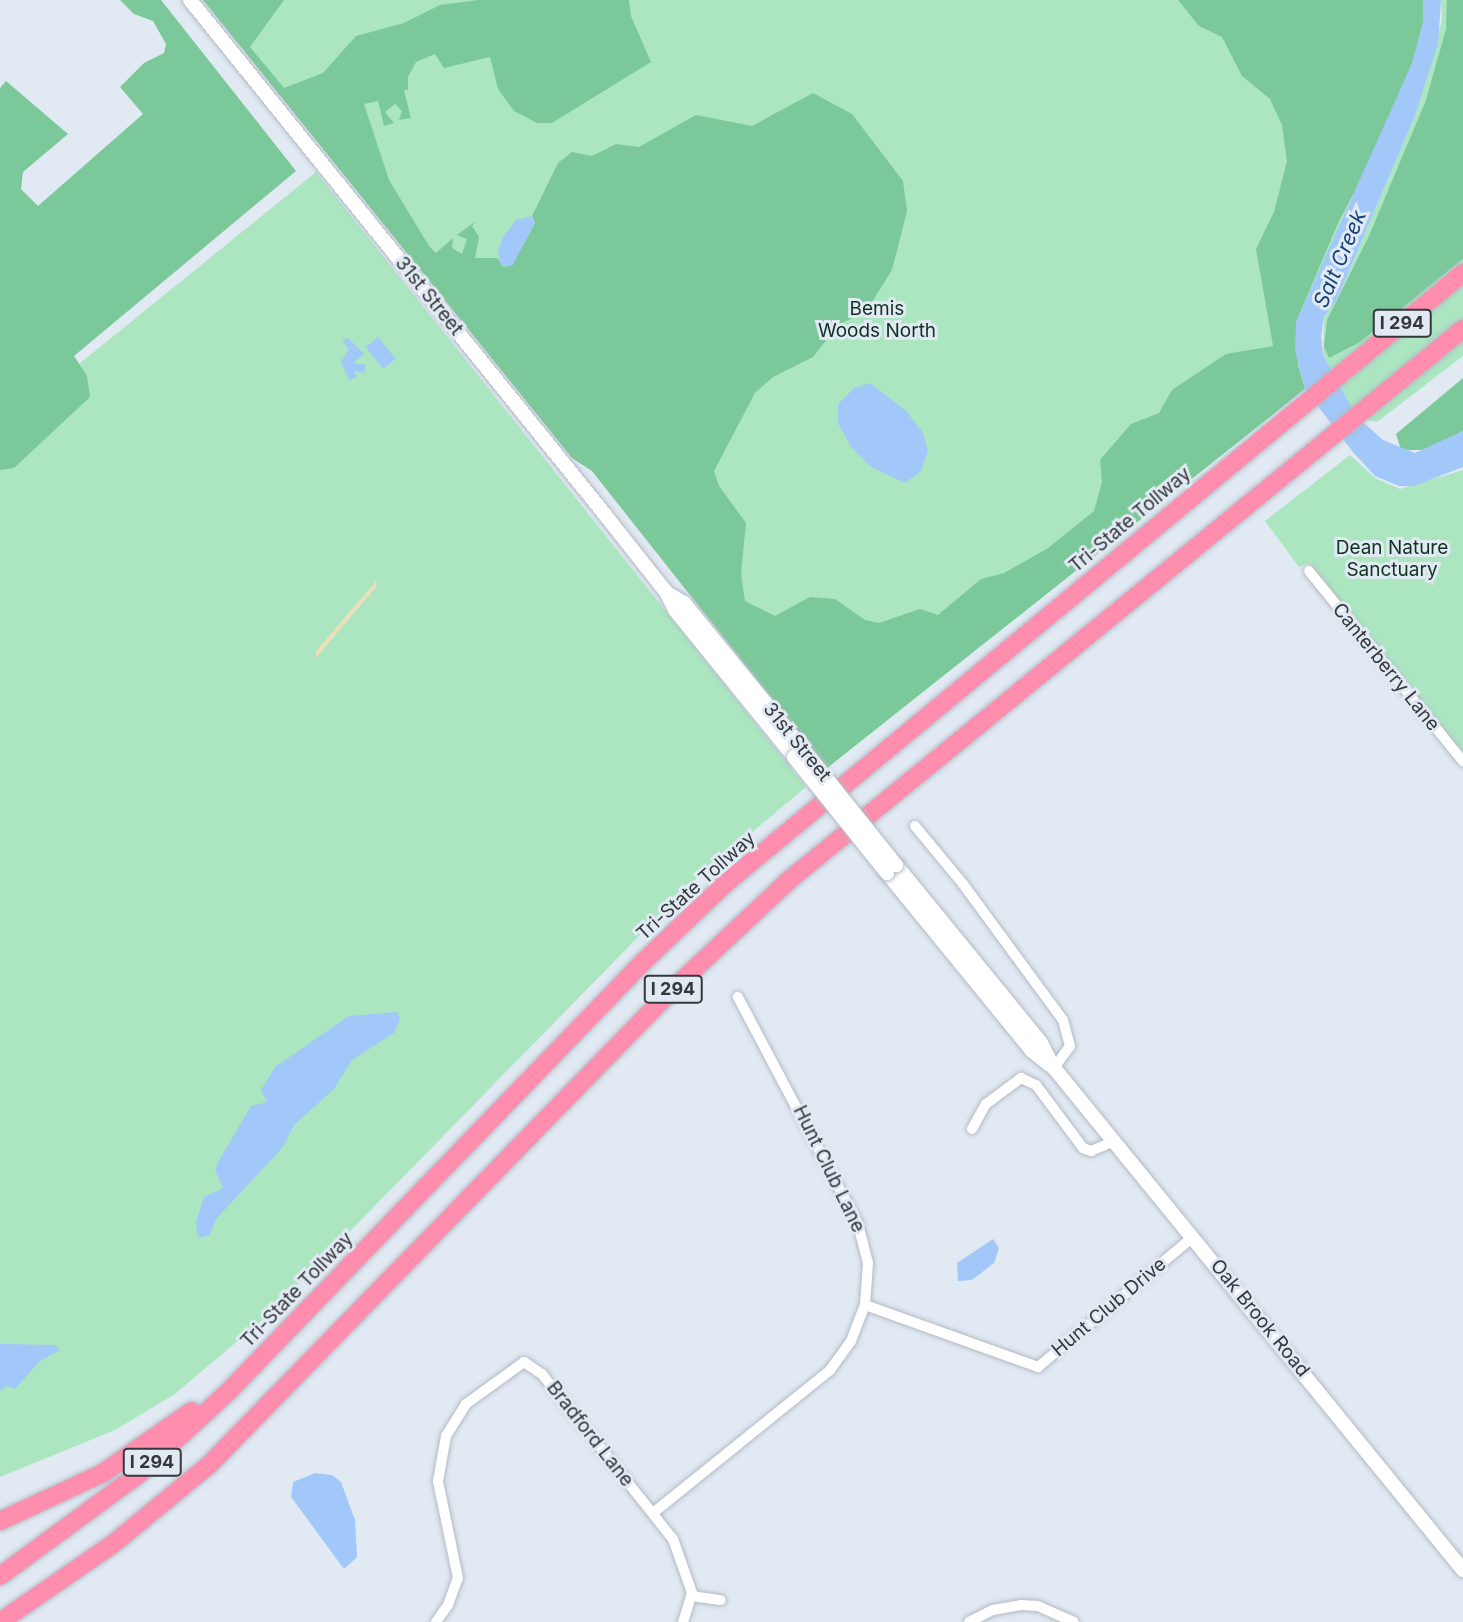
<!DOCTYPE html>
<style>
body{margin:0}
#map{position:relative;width:1463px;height:1622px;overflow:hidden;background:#e1e9f3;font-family:Inter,sans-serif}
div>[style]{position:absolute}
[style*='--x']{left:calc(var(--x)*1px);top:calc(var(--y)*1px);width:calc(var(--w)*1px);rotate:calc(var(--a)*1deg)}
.green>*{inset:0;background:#abe6c1}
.forest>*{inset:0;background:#7bc89a}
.sand>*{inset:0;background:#e9dfba}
.water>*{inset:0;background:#a2c7f9;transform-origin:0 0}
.roads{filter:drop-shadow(0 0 2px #b3bbc5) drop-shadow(0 0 2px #b3bbc5)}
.minor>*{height:10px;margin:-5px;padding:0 5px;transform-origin:5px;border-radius:5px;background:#fff}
.secondary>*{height:14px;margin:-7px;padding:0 7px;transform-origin:7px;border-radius:7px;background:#fff}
.motorway>*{height:18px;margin:-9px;padding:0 9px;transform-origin:9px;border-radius:9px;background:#ff8dad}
.bridges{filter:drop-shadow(0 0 2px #b3bbc5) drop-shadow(0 0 2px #b3bbc5)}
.secondary-bridge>*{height:14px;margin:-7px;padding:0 7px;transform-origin:7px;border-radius:7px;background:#fff}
span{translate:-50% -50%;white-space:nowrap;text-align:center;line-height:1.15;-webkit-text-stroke:6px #e1e9f3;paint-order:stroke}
.shield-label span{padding:2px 5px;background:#e1e9f3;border:2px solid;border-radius:5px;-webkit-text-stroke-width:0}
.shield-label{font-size:18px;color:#34373b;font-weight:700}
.street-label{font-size:19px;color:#34373b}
.park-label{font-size:19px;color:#103220}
.water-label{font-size:21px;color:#154379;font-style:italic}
</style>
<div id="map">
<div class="green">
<i style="clip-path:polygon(203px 0,1423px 0,1295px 350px,1305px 389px,827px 768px,592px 471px,572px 458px)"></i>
<i style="clip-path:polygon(1441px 0,1463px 0,1463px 356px,1377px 422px,1357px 417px,1323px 355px,1324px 316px,1336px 301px,1414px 118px,1442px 20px)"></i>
<i style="clip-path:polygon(316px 172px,806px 787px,689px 885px,267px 1316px,175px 1394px,115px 1430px,0 1477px,0 428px)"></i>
<i style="clip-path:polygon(1350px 455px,1375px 478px,1400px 489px,1463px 470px,1463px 757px,1308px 563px,1299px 567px,1265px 521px)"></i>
</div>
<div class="forest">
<i style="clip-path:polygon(120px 0,161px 0,296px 171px,74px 356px,87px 376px,90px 397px,14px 468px,0 470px,0 88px,6px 81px,68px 134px,23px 172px,21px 189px,38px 206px,143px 114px,120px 87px,144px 63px,164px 53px,166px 44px,153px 21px,134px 14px)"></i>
<i style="clip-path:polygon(203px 0,284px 0,250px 47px,284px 88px,323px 73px,356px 36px,404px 23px,440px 5px,478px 0,629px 0,631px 16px,651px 62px,552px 123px,537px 123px,514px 111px,498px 89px,490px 57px,444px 68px,435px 54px,416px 62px,408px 77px,408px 90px,404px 90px,412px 123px,411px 118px,399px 120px,402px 111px,395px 104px,385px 112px,394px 123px,384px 126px,378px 101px,364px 104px,389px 180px,429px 246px,436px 253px,453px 238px,452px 248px,462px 254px,467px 239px,457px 235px,476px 221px,472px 226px,479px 237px,475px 258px,497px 258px,504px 267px,512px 265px,535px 223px,532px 216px,558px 163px,572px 152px,592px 156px,616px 144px,639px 147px,696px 115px,752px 126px,813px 93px,852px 114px,903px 181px,907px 211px,892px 270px,865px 313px,839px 324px,813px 357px,773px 377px,755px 393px,714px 471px,719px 486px,746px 523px,741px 573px,745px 601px,775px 616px,810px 597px,835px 599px,865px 620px,879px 623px,920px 609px,938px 615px,981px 579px,1004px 573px,1048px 548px,1094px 511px,1102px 482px,1100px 460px,1131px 424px,1159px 413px,1172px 390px,1226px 354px,1273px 346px,1256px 249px,1274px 212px,1287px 161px,1282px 125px,1270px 99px,1242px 76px,1222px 37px,1199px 26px,1178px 0,1423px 0,1423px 23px,1413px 61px,1375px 154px,1339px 221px,1296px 322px,1298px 365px,1305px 389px,827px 768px,592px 471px,572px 458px)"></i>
<i style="clip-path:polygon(1447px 0,1463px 0,1463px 259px,1360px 342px,1329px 358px,1324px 347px,1327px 320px,1369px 236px,1426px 100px,1446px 29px)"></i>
<i style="clip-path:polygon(1463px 378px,1463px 431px,1431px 450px,1401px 450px,1396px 434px)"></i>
</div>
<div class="sand">
<i style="clip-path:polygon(376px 581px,377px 586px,316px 658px,316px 651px)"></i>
</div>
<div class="water">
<i style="clip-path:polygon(1423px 0,1441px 0,1438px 44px,1414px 118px,1336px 301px,1324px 316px,1321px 337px,1323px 355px,1357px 417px,1383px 440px,1415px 453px,1463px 431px,1463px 467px,1414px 486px,1399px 486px,1375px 476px,1352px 451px,1305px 389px,1295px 350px,1296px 322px,1413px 61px,1423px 23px)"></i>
<i style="clip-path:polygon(532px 216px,535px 223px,512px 266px,501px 266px,498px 251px,503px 237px,516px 220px)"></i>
<i style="left:378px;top:337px;width:28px;height:16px;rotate:51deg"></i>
<i style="clip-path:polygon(348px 338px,364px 354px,353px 363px,366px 365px,364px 373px,353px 371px,357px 376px,350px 381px,341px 362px,349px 349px,342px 341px)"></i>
<i style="clip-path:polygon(870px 383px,906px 411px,923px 433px,928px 451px,921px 471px,905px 483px,871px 467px,851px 447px,838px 423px,838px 404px,854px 388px)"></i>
<i style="clip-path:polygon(397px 1012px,400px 1019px,394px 1033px,352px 1060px,334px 1089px,294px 1125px,283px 1147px,216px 1219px,210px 1235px,198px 1238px,196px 1222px,204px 1197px,223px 1188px,215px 1170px,218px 1162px,251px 1106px,267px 1102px,261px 1090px,275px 1067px,349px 1016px)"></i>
<i style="clip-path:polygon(993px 1239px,999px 1248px,994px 1263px,972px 1280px,958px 1281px,957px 1263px)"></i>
<i style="clip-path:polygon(0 1344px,55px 1345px,60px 1350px,40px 1361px,15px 1389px,6px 1386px,0 1391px)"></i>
<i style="clip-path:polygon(315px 1473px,332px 1475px,341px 1482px,355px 1520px,357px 1557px,344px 1569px,291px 1497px,293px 1482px)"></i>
</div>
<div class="roads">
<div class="minor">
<i style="--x:1309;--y:571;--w:245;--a:51"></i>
<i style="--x:915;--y:826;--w:75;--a:50.4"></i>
<i style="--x:963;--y:884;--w:169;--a:53.7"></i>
<i style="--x:1063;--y:1020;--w:27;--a:75"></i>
<i style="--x:1070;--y:1046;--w:27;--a:126"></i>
<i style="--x:972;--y:1129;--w:29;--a:-61"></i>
<i style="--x:986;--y:1104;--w:44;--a:-36.6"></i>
<i style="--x:1021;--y:1078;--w:17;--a:25"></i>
<i style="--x:1036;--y:1085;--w:79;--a:53.3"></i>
<i style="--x:1083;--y:1148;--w:9;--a:21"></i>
<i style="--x:1091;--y:1151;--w:25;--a:-23"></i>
<i style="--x:865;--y:1305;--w:184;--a:19.7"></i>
<i style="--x:1038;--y:1367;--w:202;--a:-40"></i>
<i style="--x:653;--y:1513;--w:228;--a:-38.9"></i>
<i style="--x:830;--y:1370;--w:36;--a:-54"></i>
<i style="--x:851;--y:1341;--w:39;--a:-69"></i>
<i style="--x:865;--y:1305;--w:42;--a:-85.9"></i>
<i style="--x:868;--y:1263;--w:40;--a:-104.4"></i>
<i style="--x:858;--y:1224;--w:257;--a:-117.9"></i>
<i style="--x:691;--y:1596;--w:30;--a:8"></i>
<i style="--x:436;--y:1622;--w:21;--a:-55"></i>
<i style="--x:448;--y:1605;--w:29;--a:-70"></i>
<i style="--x:458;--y:1578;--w:99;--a:-101.7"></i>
<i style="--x:438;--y:1481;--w:46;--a:-79.9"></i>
<i style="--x:446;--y:1436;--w:38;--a:-58"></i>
<i style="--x:466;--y:1404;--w:72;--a:-35.9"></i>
<i style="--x:524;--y:1362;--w:22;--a:34"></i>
<i style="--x:542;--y:1374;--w:211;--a:51.6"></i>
<i style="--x:673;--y:1539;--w:57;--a:70.6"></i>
<i style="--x:692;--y:1593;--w:30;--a:107"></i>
<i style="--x:969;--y:1622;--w:27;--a:-27"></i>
<i style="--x:993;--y:1610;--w:28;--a:-10"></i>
<i style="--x:1021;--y:1605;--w:17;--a:3"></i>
<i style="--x:1038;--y:1606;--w:39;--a:24"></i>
</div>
<div class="secondary">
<i style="--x:190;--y:0;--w:663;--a:51.12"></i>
<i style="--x:606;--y:516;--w:97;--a:51.7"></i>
<i style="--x:666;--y:592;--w:20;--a:63"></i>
<i style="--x:675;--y:610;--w:189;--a:51"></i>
<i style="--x:667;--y:593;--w:20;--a:30"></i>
<i style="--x:684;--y:603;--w:188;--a:50.8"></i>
<i style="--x:896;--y:865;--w:230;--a:50.8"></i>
<i style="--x:1041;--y:1043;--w:28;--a:63"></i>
<i style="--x:1054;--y:1068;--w:648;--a:50.83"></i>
<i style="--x:887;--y:873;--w:230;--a:50.8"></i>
<i style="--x:1032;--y:1051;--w:23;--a:38"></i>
</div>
<div class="motorway">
<i style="--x:0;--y:1521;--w:114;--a:-25"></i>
<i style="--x:103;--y:1473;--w:108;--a:-34.9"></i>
<i style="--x:0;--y:1576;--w:172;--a:-36.3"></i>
<i style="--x:139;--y:1474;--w:122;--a:-42.7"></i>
<i style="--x:229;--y:1391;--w:596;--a:-46.02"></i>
<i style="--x:643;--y:962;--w:115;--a:-43.6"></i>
<i style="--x:726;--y:883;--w:957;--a:-39.61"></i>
<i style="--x:0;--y:1622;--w:137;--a:-34.6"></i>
<i style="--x:113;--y:1544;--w:126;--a:-39.5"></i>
<i style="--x:210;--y:1464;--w:660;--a:-45.74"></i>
<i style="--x:671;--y:991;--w:161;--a:-43.2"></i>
<i style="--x:788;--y:881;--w:872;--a:-39.28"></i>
</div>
</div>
<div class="bridges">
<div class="secondary-bridge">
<i style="--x:803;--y:749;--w:149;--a:51.3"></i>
<i style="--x:794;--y:757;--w:149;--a:51.3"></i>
</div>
</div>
<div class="shield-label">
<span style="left:1402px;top:323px">I 294</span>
<span style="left:673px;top:989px">I 294</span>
<span style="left:152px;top:1462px">I 294</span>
</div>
<div class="street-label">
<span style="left:429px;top:296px;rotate:51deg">31st Street</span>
<span style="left:1130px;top:520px;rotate:-40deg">Tri-State Tollway</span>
<span style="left:1386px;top:667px;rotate:51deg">Canterberry Lane</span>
<span style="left:797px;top:742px;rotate:51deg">31st Street</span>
<span style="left:696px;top:886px;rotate:-42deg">Tri-State Tollway</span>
<span style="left:829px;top:1169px;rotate:64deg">Hunt Club Lane</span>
<span style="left:297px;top:1290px;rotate:-46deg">Tri-State Tollway</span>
<span style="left:1109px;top:1307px;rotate:-40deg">Hunt Club Drive</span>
<span style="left:1260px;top:1318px;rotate:51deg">Oak Brook Road</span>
<span style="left:590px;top:1434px;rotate:52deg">Bradford Lane</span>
</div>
<div class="park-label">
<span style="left:877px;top:320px">Bemis<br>Woods North</span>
<span style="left:1392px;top:559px">Dean Nature<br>Sanctuary</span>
</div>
<div class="water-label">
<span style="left:1340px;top:259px;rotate:-67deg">Salt Creek</span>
</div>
</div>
